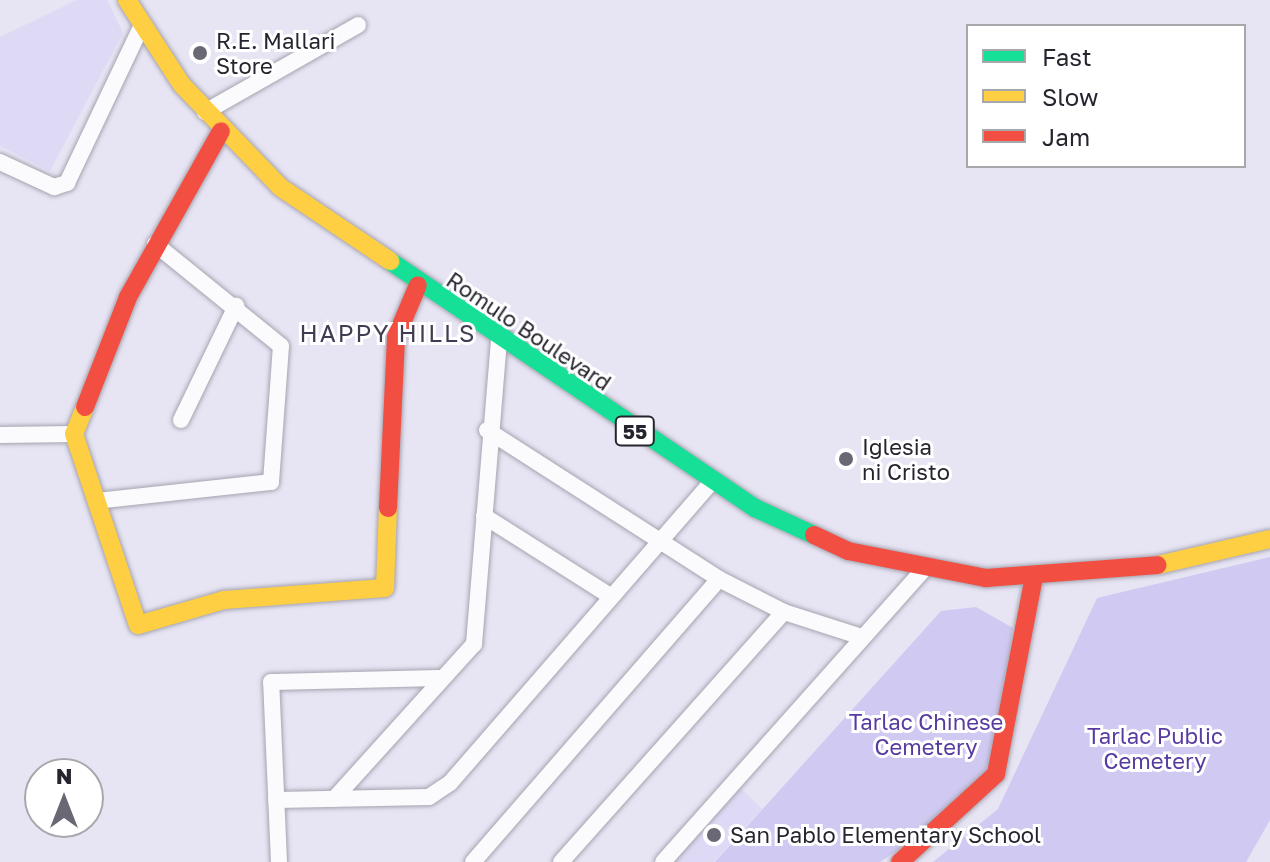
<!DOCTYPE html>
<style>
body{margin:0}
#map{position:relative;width:1270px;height:862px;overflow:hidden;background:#e7e4f4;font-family:"Golos Text",sans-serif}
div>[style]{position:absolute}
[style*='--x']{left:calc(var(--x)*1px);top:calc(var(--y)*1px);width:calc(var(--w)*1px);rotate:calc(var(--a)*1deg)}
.built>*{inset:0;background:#dedaf5}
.green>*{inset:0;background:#d0c9f2}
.roads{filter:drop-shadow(0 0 2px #a6a4af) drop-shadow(0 0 2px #a6a4af)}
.street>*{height:16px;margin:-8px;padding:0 8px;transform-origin:8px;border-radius:8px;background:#fbfbfd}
.fast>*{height:18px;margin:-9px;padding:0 9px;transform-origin:9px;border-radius:9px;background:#16e098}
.slow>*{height:18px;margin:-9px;padding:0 9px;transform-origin:9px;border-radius:9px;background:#ffcf43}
.jam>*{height:18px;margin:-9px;padding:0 9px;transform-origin:9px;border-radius:9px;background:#f24e42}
.dots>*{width:22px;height:22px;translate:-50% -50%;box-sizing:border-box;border:4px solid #fff;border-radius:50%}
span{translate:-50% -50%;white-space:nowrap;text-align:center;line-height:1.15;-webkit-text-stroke:6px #fff;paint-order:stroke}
.shield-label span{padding:2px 6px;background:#fff;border:2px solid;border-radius:6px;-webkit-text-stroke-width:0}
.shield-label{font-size:20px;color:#26252f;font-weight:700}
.poi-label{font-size:22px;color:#26252f}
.left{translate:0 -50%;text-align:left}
.street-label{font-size:22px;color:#26252f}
.park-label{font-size:22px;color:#573ba1}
.neighbourhood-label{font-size:24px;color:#403d53;letter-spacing:2px}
.legend{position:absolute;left:966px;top:24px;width:280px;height:144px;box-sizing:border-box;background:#fff;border:2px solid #a8a8ac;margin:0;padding:10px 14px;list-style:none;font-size:24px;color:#26252f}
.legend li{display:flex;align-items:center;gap:16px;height:40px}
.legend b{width:40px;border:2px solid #a8a8ac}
.north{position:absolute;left:24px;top:758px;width:80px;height:80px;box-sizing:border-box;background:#fff;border:2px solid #a8a8ac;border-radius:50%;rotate:0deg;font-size:22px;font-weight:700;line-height:32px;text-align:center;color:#26252f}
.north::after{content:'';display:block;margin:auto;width:28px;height:36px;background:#6a6874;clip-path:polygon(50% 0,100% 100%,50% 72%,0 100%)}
</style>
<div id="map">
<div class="built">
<i style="clip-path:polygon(77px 0,107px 0,123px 33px,50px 171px,0 146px,0 37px)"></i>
<i style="clip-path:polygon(737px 785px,762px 809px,714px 862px,667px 862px)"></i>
</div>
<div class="green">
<i style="clip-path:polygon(1270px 557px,1270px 820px,1246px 862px,933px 862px,998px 809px,1097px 598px)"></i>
<i style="clip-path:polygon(976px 607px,1013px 628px,995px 761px,938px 823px,880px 862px,715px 862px,941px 611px)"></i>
</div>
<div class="roads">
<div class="street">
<i style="--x:205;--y:112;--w:176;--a:-29.6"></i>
<i style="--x:0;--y:162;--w:60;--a:24.8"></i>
<i style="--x:54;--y:187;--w:14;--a:-17"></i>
<i style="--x:67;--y:183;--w:175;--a:-64.6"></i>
<i style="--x:181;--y:420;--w:127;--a:-64.2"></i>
<i style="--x:487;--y:430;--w:276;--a:32.7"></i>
<i style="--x:719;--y:579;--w:73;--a:26.9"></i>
<i style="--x:784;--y:612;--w:82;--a:17.8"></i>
<i style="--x:0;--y:435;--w:74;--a:-0.8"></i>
<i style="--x:96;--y:501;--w:176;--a:-6.2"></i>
<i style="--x:271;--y:482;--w:136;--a:-85.8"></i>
<i style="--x:281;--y:346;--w:162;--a:-141"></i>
<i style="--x:484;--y:516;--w:149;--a:32.4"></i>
<i style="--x:334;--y:799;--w:209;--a:-47.9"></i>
<i style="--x:474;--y:644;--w:306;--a:-85.3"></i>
<i style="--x:276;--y:800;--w:153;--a:-1.1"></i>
<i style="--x:429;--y:797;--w:25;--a:-34"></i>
<i style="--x:450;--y:783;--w:398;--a:-49"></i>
<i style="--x:279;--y:862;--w:180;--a:-92.5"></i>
<i style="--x:271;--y:682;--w:169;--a:-1.4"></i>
<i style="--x:473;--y:862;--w:375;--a:-49"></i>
<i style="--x:561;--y:862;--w:335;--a:-48.3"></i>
<i style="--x:663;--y:862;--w:392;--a:-48.3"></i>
</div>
<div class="fast">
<i style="--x:390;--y:261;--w:441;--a:34.1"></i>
<i style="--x:755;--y:508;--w:65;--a:24.6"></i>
</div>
<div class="slow">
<i style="--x:127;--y:0;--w:101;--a:57.1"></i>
<i style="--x:182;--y:85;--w:141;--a:46.1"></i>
<i style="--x:280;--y:187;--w:133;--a:33.9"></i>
<i style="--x:85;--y:407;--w:29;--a:112"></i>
<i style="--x:74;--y:434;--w:201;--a:71.5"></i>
<i style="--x:138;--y:625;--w:90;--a:-16.2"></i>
<i style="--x:224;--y:600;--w:161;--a:-4.3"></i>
<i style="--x:385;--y:588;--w:80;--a:-87.9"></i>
<i style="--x:1158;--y:565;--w:115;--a:-13.1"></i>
</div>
<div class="jam">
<i style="--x:85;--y:407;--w:118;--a:-68.6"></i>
<i style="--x:128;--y:297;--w:190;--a:-60.7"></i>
<i style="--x:388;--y:508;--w:171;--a:-87.3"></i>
<i style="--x:396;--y:337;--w:56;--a:-67.1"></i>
<i style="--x:814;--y:535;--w:38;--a:25"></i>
<i style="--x:848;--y:551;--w:141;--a:11.1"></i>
<i style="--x:986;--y:578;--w:172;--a:-4.3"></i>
<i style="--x:900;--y:862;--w:130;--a:-42.5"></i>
<i style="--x:996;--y:774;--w:197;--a:-79.1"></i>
</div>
</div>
<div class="dots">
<i style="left:200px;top:53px;background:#6a6874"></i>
<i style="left:846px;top:459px;background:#6a6874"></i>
<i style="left:714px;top:835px;background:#6a6874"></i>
</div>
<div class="shield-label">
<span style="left:635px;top:431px">55</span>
</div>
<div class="poi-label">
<span class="left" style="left:216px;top:53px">R.E. Mallari<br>Store</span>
<span class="left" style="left:862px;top:459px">Iglesia<br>ni Cristo</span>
<span class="left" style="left:730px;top:835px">San Pablo Elementary School</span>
</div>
<div class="street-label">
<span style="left:529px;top:331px;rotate:34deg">Romulo Boulevard</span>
</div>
<div class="park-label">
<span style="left:926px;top:734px">Tarlac Chinese<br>Cemetery</span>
<span style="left:1155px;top:748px">Tarlac Public<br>Cemetery</span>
</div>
<div class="neighbourhood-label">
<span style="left:388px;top:333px">HAPPY HILLS</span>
</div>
<ul class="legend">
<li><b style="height:10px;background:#16e098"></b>Fast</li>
<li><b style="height:10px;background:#ffcf43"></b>Slow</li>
<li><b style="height:10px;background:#f24e42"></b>Jam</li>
</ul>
<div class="north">N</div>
</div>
